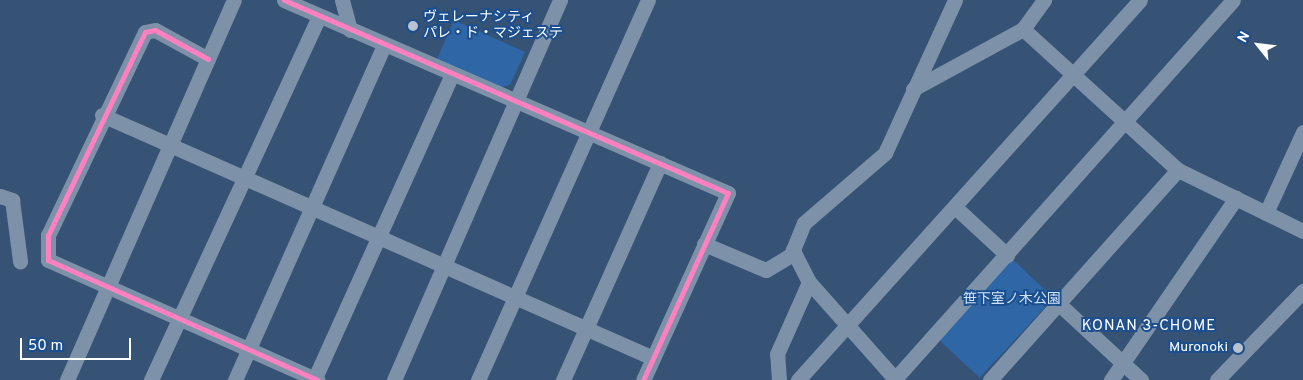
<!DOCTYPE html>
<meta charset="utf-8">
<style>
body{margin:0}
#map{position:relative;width:1303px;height:380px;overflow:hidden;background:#365274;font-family:Overpass,"Noto Sans JP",sans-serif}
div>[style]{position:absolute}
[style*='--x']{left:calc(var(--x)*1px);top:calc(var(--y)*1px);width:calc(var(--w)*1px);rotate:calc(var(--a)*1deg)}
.green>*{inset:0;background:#2f66a5;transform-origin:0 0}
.minor>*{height:15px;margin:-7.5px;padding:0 7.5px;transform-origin:7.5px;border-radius:7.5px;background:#7d92a8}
.cycleway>*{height:5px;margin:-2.5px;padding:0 2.5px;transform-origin:2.5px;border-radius:2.5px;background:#ff80c0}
.dots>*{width:14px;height:14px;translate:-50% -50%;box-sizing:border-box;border:2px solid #1b4f8f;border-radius:50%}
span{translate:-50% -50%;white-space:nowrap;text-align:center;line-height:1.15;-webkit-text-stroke:4px #1b4f8f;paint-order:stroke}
.poi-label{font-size:14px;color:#fff}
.left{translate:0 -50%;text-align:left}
.right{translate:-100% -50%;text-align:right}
.park-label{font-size:14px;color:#cfe3fa}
.neighbourhood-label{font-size:15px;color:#fff;letter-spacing:1px}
.north{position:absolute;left:1233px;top:20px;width:50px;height:50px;-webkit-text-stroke:4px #1b4f8f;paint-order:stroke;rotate:299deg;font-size:14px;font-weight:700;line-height:20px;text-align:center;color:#fff}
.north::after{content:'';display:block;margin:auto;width:18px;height:22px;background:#fff;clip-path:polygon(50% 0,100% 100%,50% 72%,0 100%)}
.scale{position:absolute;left:20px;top:338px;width:111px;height:22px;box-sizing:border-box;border:2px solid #fff;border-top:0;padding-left:6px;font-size:15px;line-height:18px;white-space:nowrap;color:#fff;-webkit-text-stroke:4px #1b4f8f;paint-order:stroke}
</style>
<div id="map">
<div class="green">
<i style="clip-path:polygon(454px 20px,525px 52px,510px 85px,500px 88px,436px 61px)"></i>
<i style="left:1010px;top:257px;width:60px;height:109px;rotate:43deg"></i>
</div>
<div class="minor">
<i style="--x:284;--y:0;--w:484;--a:23.5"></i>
<i style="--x:728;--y:193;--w:205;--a:114.4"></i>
<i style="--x:342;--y:0;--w:31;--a:75"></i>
<i style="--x:1023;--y:29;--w:210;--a:42.3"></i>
<i style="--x:1178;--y:170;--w:139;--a:26"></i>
<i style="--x:208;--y:59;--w:60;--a:-151.3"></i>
<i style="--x:155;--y:30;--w:10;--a:169"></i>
<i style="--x:145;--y:32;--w:225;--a:115.5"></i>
<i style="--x:48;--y:235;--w:25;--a:90"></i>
<i style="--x:48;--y:260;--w:295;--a:24"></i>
<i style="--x:913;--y:89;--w:125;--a:-28.6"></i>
<i style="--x:1023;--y:29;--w:36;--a:-54"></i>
<i style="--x:102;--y:115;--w:602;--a:23.8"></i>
<i style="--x:0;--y:196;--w:13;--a:18"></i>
<i style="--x:12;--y:200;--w:62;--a:82.5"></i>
<i style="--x:955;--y:207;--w:71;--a:42.7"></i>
<i style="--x:1266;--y:213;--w:89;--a:-65.4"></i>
<i style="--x:704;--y:244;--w:67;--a:22.8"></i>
<i style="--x:766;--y:270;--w:33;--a:-31"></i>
<i style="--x:1059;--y:304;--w:112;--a:42.8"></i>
<i style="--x:67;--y:380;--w:415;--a:-66.3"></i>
<i style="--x:151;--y:380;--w:401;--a:-65.2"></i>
<i style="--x:235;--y:380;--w:366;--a:-66"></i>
<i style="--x:314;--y:380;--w:335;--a:-65.7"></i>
<i style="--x:394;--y:380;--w:415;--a:-66.4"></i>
<i style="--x:478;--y:380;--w:416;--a:-65.9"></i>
<i style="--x:563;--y:380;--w:238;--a:-65.9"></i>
<i style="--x:779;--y:380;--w:26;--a:-94"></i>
<i style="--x:777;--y:354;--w:79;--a:-66"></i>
<i style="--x:798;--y:380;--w:511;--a:-48.01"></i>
<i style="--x:894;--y:380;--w:509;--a:-48.26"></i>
<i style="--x:896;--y:380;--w:131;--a:-131.6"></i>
<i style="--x:809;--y:282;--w:36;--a:-117"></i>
<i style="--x:793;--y:250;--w:29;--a:-68"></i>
<i style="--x:804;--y:223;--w:107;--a:-40.8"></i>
<i style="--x:885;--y:153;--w:168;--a:-65.4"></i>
<i style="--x:990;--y:380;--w:282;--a:-48.2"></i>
<i style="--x:1111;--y:380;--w:221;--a:-55.5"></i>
<i style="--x:1217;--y:380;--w:124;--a:-46"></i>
</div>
<div class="cycleway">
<i style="--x:284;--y:0;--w:484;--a:23.5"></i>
<i style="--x:728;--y:193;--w:205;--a:114.4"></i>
<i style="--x:208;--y:59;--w:60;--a:-151.3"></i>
<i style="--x:155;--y:30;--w:10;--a:169"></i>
<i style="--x:145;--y:32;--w:225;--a:115.5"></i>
<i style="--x:48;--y:235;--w:25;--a:90"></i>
<i style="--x:48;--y:260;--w:295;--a:24"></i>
</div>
<div class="dots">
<i style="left:413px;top:26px;background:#b9c2ce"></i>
<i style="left:1238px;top:348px;background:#b9c2ce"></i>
</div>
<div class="poi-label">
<span class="left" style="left:423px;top:26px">ヴェレーナシティ<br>パレ・ド・マジェステ</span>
<span class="right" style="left:1228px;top:348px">Muronoki</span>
</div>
<div class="park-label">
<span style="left:1012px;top:300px">笹下室ノ木公園</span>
</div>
<div class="neighbourhood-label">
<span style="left:1149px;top:327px">KONAN 3-CHOME</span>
</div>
<div class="north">N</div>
<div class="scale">50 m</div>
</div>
